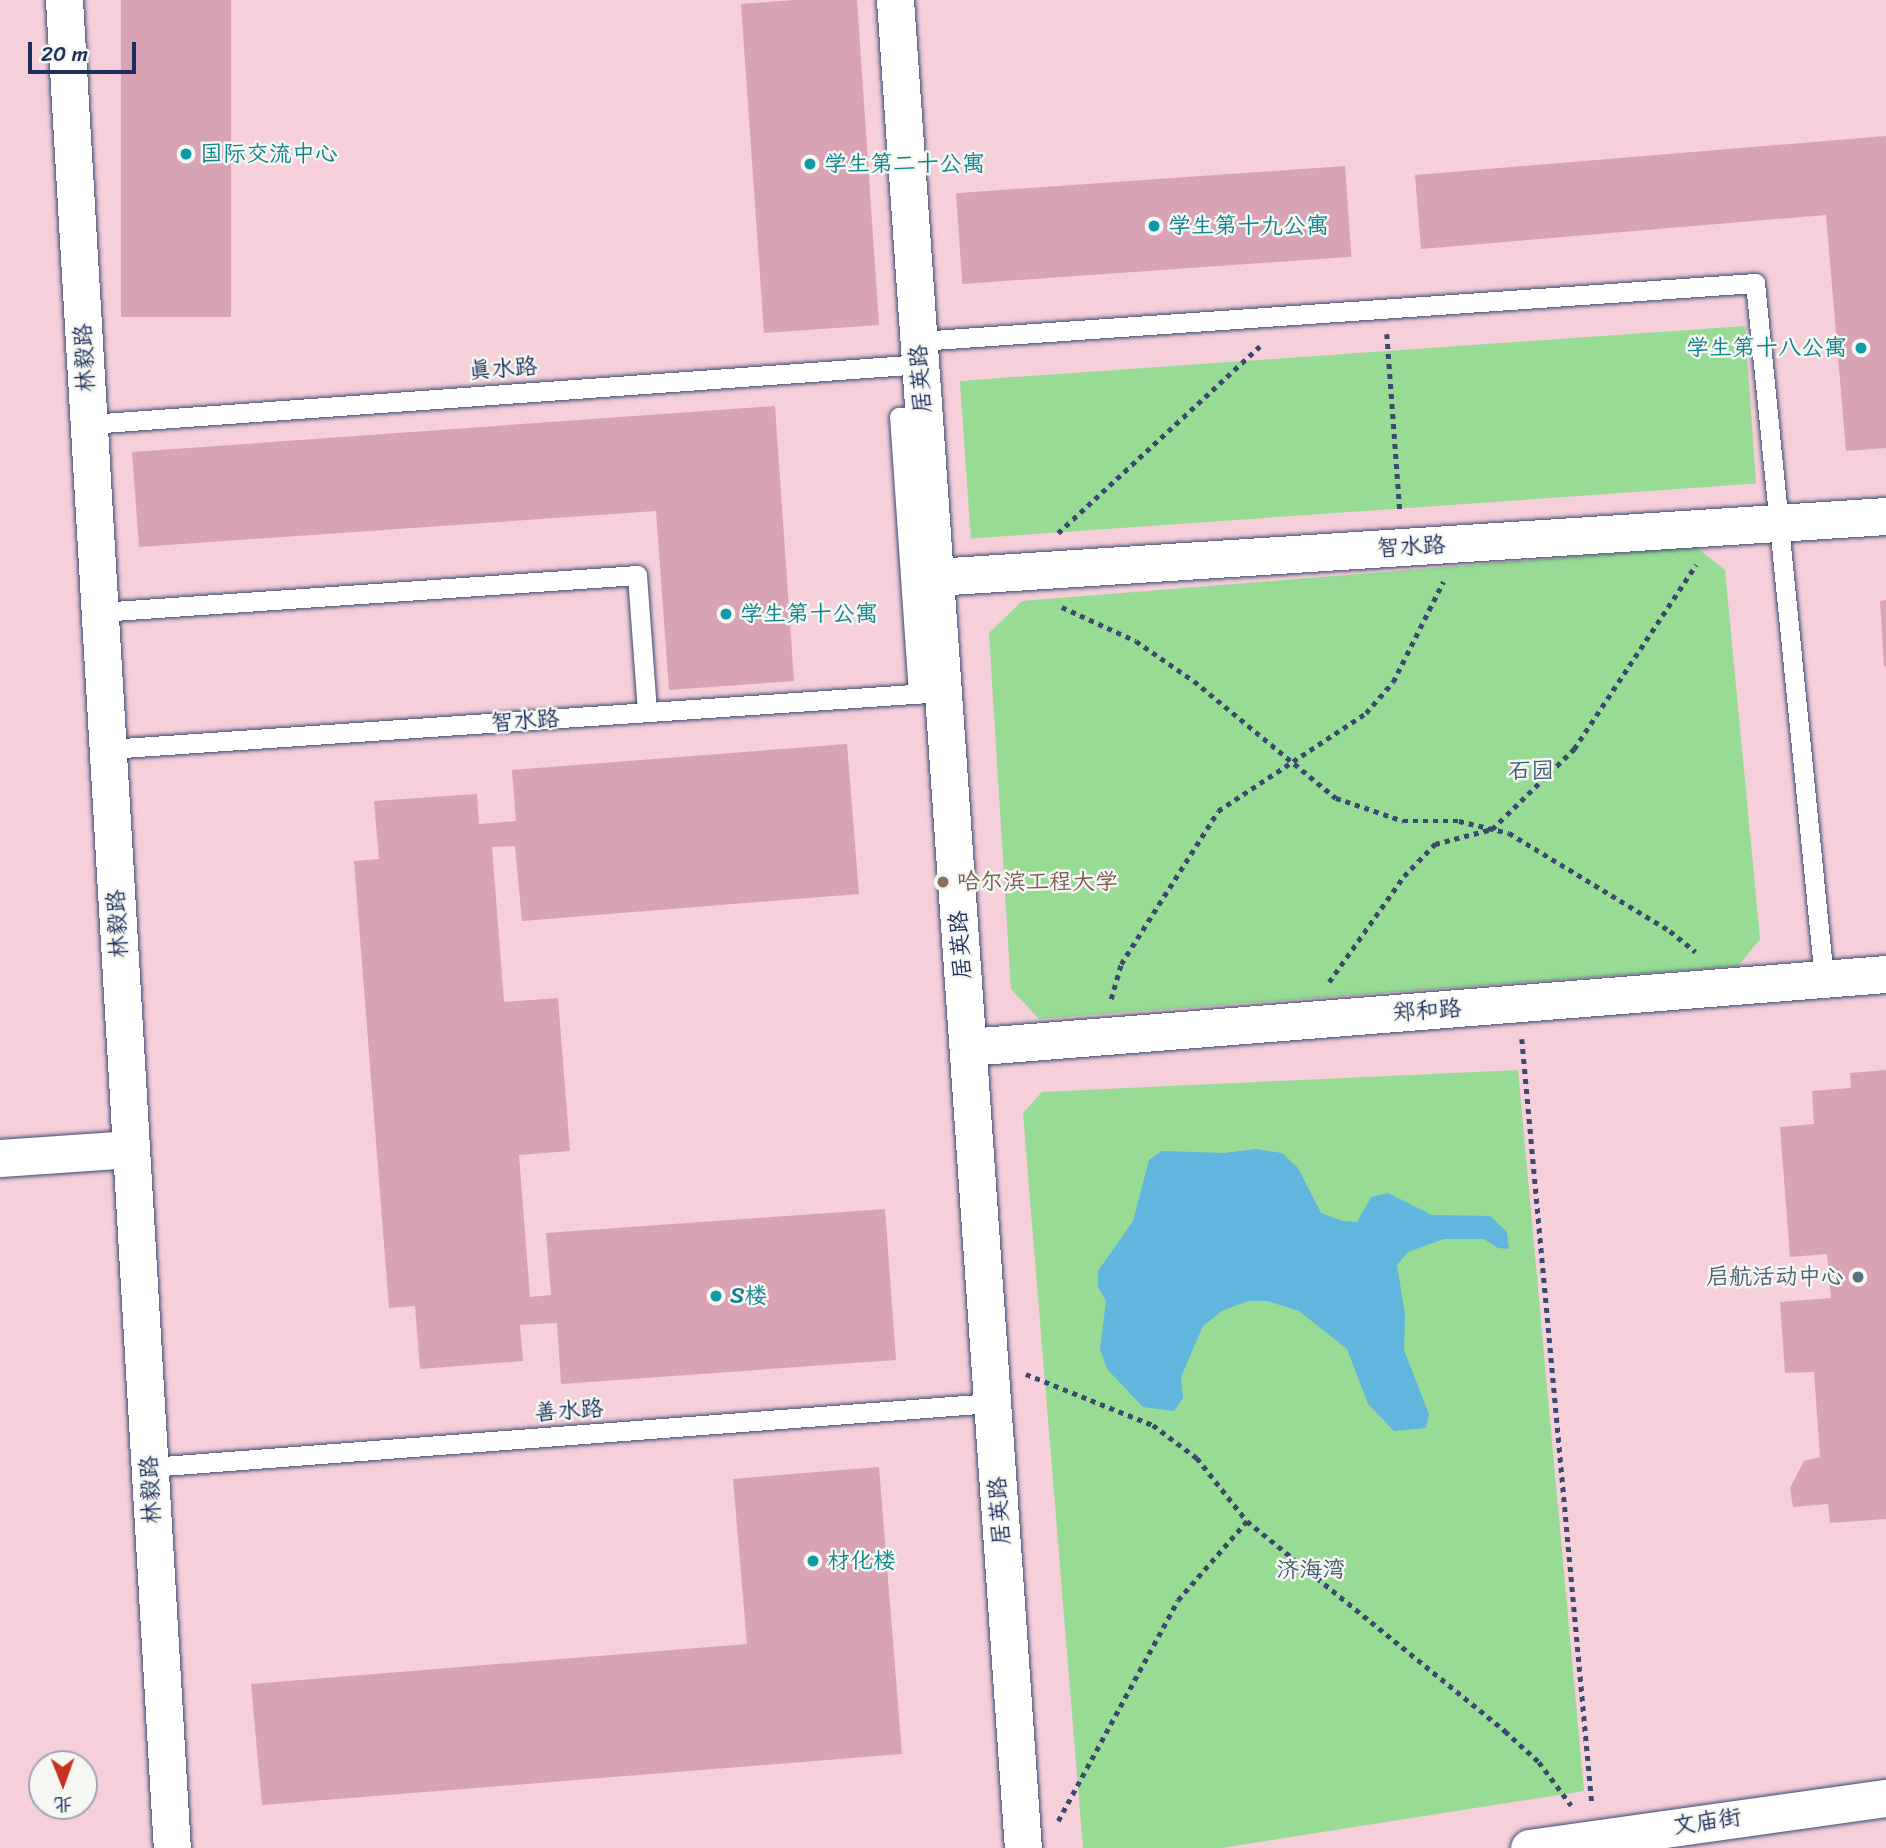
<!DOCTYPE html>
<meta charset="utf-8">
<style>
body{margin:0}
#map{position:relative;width:1886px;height:1848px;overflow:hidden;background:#f2e5cf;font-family:Sriracha,"LXGW WenKai TC",sans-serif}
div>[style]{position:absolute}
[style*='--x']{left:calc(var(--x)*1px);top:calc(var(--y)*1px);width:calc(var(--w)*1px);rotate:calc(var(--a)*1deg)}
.built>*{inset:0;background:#f5cfda}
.green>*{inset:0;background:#97db94;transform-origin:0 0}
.water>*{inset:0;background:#62b5dd}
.building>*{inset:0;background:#d9a3b6;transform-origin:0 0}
.path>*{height:4.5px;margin-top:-2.25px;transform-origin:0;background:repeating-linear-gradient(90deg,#3b4a6f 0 5px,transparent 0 10px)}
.roads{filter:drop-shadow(0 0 2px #3b4a6f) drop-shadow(0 0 2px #3b4a6f)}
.lane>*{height:19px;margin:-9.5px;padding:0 9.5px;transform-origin:9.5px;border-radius:9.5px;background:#fff}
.street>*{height:37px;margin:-18.5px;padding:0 18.5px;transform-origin:18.5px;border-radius:18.5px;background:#fff}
.dots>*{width:19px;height:19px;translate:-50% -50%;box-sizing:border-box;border:4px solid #f6f6f2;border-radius:50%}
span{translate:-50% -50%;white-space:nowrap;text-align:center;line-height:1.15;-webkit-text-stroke:5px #f6f6f2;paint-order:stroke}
.culture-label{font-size:23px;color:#0d838f}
.left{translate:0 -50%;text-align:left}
.right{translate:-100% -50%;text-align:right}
.street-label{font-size:23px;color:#1b2f5e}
.park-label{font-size:23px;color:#3a5a6c}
.education-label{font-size:23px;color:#785e54}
.service-label{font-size:23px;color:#4e5e75}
.north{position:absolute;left:28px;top:1750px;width:70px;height:70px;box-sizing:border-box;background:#f6f6f2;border:2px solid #9ea6b7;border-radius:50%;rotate:179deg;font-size:19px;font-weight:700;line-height:28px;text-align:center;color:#1b2f5e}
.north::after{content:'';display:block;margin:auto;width:24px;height:32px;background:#c8321e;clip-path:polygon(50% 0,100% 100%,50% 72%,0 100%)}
.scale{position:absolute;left:28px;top:42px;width:108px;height:32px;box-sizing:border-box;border:4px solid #1b2f5e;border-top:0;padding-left:9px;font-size:21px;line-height:24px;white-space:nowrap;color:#1b2f5e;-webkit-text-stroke:5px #f6f6f2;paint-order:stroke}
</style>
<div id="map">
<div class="built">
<i style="clip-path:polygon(evenodd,0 0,1886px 0,1886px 1848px,0 1848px,0 0,42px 1764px,84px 1764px,84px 1806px,42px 1806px,42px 1764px)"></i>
</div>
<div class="green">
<i style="left:1745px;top:326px;width:158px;height:787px;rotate:86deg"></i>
<i style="clip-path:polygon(1696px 547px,1725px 570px,1760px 939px,1738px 966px,1039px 1019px,1011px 989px,989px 633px,1022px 601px)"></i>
<i style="clip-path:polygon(1518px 1070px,1584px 1791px,1221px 1848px,1083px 1848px,1023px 1113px,1042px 1092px)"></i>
</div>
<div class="water">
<i style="clip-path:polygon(1256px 1149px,1282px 1153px,1298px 1168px,1321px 1213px,1342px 1221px,1357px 1222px,1371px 1197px,1388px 1193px,1432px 1215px,1490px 1216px,1507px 1232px,1509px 1249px,1498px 1248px,1484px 1239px,1444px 1239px,1408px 1252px,1397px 1265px,1405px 1315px,1404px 1350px,1429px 1414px,1426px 1428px,1394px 1431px,1368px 1404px,1347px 1349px,1299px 1311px,1268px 1301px,1248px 1301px,1222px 1311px,1203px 1326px,1181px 1377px,1183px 1398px,1174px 1411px,1143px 1407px,1107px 1369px,1100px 1349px,1106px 1301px,1098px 1287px,1098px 1271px,1133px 1221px,1149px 1160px,1162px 1151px,1224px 1153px)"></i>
</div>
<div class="building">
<i style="left:121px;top:0;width:110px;height:317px"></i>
<i style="clip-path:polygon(795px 0,857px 0,879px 325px,764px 333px,741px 4px)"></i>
<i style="clip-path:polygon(1886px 136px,1886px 448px,1846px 451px,1826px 215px,1421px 249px,1415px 175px)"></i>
<i style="left:1345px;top:166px;width:91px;height:390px;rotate:86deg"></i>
<i style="clip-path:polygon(775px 406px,794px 681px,669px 690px,656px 511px,139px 547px,132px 452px)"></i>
<i style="clip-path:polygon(1886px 600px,1886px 666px,1884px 666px,1880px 601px)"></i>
<i style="clip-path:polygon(847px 744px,859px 894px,522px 921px,515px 846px,492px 847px,504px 1002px,558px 998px,570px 1151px,519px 1155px,530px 1297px,551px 1295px,546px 1233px,885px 1209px,896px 1360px,561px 1384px,557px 1323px,520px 1325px,523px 1361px,420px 1369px,415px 1306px,389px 1308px,354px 861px,379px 859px,374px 801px,477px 794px,479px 824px,516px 821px,512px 770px)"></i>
<i style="clip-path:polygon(1886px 1070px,1886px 1519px,1830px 1523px,1828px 1504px,1793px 1507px,1790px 1488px,1804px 1461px,1820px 1457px,1814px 1372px,1785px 1373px,1780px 1302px,1831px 1298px,1827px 1254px,1790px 1257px,1780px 1127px,1814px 1124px,1812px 1091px,1851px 1088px,1850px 1073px)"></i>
<i style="clip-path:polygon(879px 1467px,902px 1754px,262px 1805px,251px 1684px,747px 1644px,733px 1479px)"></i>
</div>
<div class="path">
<i style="--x:1387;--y:334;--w:176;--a:85.8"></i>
<i style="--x:1058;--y:533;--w:275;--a:-42.8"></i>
<i style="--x:1062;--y:607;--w:81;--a:24.7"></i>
<i style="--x:1136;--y:641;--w:70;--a:34.6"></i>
<i style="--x:1194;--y:681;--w:184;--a:39.5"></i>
<i style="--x:1336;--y:798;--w:71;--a:18.9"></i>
<i style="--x:1403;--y:821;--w:56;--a:0"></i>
<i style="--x:1459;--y:821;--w:51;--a:13.5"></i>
<i style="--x:1509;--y:833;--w:188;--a:31.3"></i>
<i style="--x:1670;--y:931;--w:33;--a:39"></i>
<i style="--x:1329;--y:982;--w:130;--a:-54.7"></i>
<i style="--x:1404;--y:876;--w:45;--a:-45.9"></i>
<i style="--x:1435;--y:844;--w:59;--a:-14.7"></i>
<i style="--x:1492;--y:829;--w:115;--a:-44.3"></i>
<i style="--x:1574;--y:749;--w:221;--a:-56.5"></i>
<i style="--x:1111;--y:999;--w:36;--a:-74"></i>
<i style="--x:1121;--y:964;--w:181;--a:-57.6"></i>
<i style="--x:1218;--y:811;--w:178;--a:-33.5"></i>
<i style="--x:1366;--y:713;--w:41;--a:-48.9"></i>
<i style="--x:1393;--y:682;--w:112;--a:-63.4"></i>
<i style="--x:1522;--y:1039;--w:768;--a:84.77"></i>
<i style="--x:1026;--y:1374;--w:137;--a:21.9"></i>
<i style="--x:1153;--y:1425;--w:55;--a:36.9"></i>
<i style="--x:1197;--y:1458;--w:80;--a:51.6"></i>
<i style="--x:1247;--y:1521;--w:333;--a:39.1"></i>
<i style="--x:1505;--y:1731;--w:46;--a:42.4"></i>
<i style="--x:1539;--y:1762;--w:54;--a:53.3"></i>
<i style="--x:1058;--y:1821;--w:251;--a:-61.5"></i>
<i style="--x:1178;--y:1600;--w:105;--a:-48.9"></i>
</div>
<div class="roads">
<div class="lane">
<i style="--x:919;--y:341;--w:838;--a:-3.97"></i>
<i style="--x:1755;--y:283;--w:699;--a:84.34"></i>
<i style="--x:89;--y:424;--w:834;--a:-4.12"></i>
<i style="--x:99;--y:612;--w:539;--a:-3.93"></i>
<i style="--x:637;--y:575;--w:137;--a:85.8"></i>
<i style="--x:918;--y:694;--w:278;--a:-93.9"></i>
<i style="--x:899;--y:417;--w:25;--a:-2"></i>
<i style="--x:108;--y:749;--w:837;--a:-3.91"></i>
<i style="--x:150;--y:1467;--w:844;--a:-4.35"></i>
</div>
<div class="street">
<i style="--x:64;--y:0;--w:1851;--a:86.66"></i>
<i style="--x:895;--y:0;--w:1852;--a:86.04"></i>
<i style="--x:935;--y:577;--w:953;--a:-3.67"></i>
<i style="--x:968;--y:1047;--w:921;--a:-4.55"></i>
<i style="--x:0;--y:1158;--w:131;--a:-3.9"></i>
<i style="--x:1529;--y:1848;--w:360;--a:-8"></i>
</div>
</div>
<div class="dots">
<i style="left:186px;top:154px;background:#0f9aa8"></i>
<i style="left:810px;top:164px;background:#0f9aa8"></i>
<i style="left:1154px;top:226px;background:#0f9aa8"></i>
<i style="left:1861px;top:348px;background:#0f9aa8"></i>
<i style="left:726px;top:614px;background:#0f9aa8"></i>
<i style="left:943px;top:882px;background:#8d6e63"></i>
<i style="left:1858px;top:1277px;background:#5c6f8a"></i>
<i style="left:716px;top:1296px;background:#0f9aa8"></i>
<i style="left:813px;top:1561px;background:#0f9aa8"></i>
</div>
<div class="culture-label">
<span class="left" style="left:200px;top:154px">国际交流中心</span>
<span class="left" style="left:824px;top:164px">学生第二十公寓</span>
<span class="left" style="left:1168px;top:226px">学生第十九公寓</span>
<span class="right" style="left:1847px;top:348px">学生第十八公寓</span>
<span class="left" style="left:740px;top:614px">学生第十公寓</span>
<span class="left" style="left:730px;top:1296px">S楼</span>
<span class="left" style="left:827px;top:1561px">材化楼</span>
</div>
<div class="street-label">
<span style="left:85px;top:358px;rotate:-93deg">林毅路</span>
<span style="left:503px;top:369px;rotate:-4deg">真水路</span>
<span style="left:921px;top:379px;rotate:-94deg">居英路</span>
<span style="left:1411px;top:547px;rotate:-3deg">智水路</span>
<span style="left:525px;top:721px;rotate:-4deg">智水路</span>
<span style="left:118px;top:924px;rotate:-93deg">林毅路</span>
<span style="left:961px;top:945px;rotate:-94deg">居英路</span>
<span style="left:1427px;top:1011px;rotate:-4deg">郑和路</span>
<span style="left:569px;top:1411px;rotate:-4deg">善水路</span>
<span style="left:151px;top:1490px;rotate:-93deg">林毅路</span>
<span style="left:1000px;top:1511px;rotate:-94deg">居英路</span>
<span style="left:1707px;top:1822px;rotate:-8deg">文庙街</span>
</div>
<div class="park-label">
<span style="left:1531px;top:771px">石园</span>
<span style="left:1311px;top:1570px">济海湾</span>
</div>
<div class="education-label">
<span class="left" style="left:957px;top:882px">哈尔滨工程大学</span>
</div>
<div class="service-label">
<span class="right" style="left:1844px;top:1277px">启航活动中心</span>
</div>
<div class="north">北</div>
<div class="scale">20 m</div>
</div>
